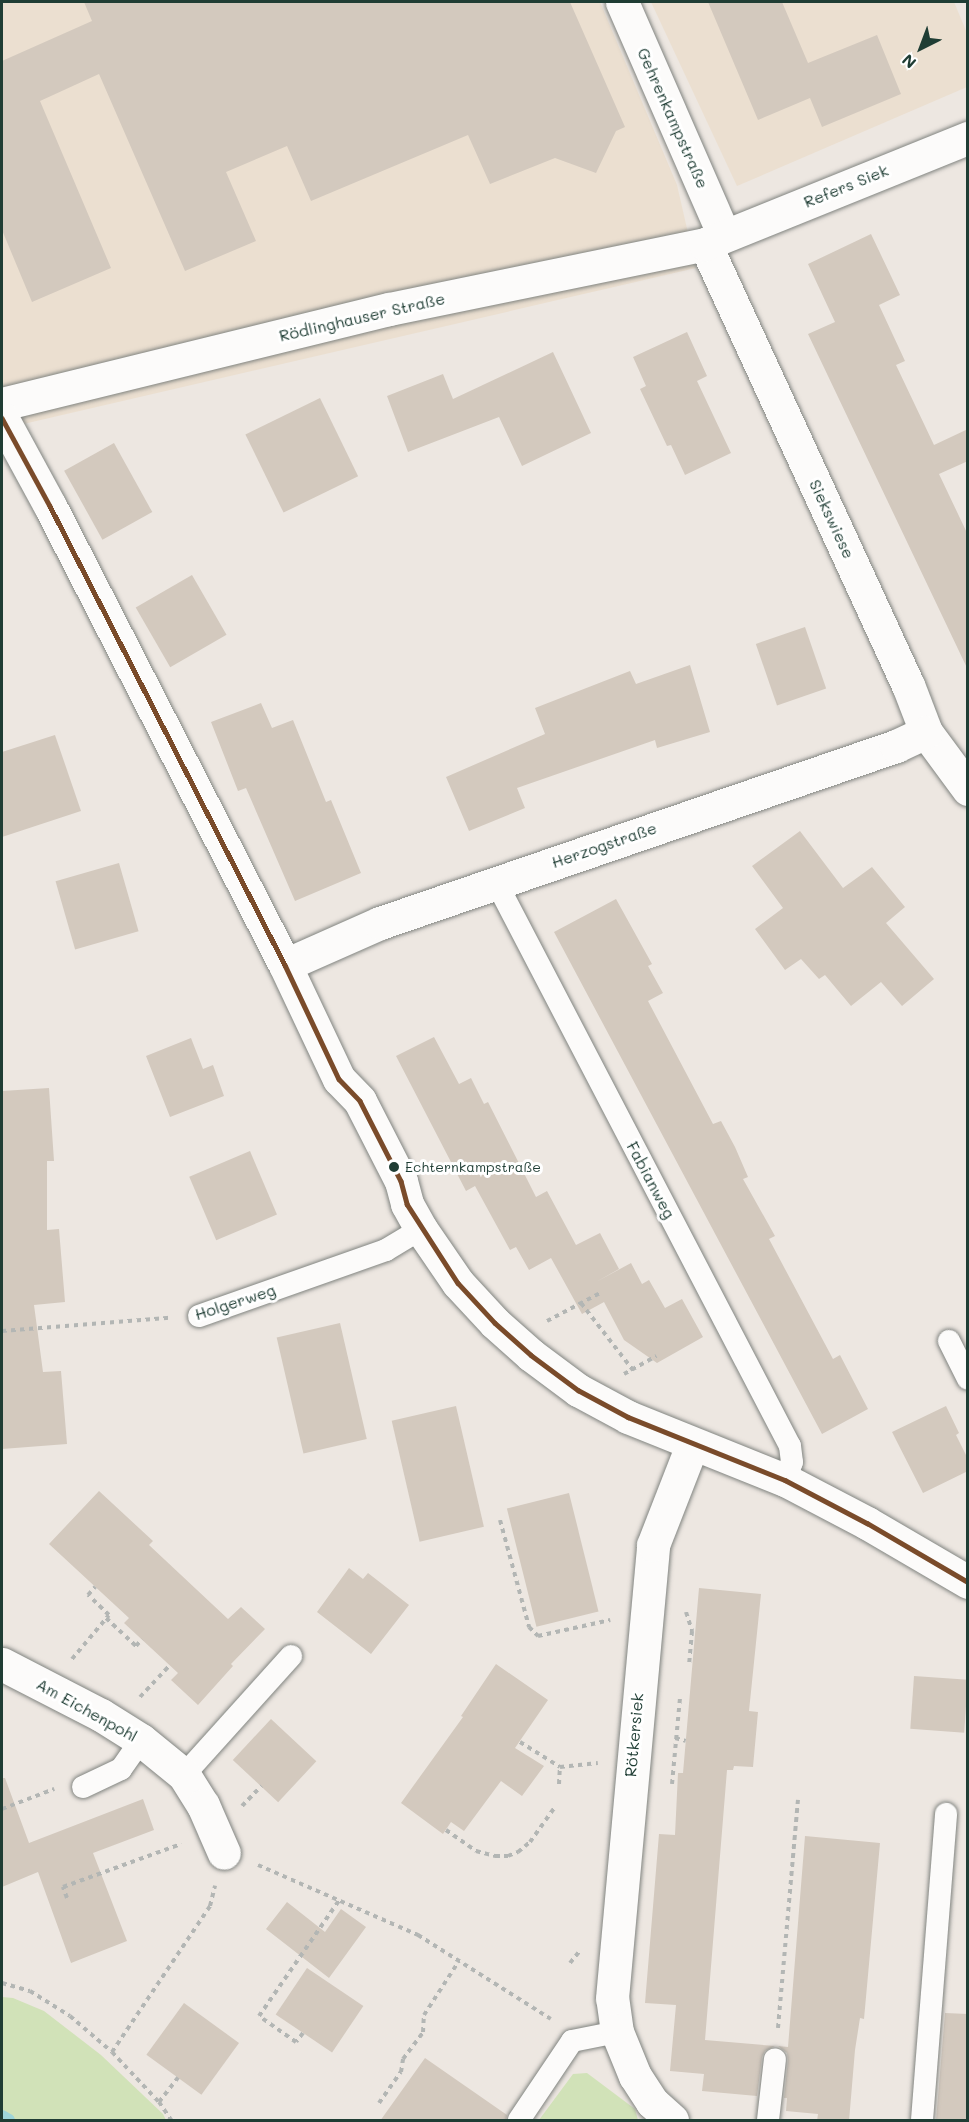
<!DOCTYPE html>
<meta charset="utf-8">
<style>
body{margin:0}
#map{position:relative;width:969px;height:2122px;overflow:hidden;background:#ede7e1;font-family:Mali,sans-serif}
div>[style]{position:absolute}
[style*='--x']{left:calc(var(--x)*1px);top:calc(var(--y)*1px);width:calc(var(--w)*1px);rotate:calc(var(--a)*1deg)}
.built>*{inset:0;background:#ebdfd0}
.green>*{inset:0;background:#d1e2b8}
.stream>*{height:12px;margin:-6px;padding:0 6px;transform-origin:6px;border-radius:6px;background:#9ed5d9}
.building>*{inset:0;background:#d3c9be;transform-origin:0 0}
.path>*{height:4px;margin-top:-2px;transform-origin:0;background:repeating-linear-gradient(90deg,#b3b6b4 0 4.5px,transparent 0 9px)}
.roads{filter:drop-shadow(0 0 2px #818480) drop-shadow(0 0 2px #818480)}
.service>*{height:22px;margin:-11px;padding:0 11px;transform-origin:11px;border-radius:11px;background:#fcfbfa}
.minor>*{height:33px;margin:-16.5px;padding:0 16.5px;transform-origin:16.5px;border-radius:16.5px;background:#fcfbfa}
.bus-1>*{height:4.5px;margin:-2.25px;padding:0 2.25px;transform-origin:2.25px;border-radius:2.25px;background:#7a4b2a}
.dots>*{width:16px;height:16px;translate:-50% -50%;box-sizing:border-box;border:3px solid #fff;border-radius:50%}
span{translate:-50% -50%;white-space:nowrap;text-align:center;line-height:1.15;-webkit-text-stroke:6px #fff;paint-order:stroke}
.bus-label{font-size:14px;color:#1f3d34}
.left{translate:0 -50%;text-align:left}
.street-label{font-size:16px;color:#1f3d34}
.frame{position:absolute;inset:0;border:3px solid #1f3d34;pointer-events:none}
.north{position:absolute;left:891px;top:18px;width:60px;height:60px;-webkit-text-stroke:4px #fff;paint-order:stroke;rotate:222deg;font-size:16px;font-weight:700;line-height:24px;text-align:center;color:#1f3d34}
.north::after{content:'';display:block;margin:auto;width:21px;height:27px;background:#1f3d34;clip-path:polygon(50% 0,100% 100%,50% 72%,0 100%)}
</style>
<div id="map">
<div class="built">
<i style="clip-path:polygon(2px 2px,600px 2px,677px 185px,696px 268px,2px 429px)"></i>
<i style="clip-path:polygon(651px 2px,954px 2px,967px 33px,967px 87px,737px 186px)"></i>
</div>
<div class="green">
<i style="clip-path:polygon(2px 1997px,13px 1998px,44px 2011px,101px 2055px,163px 2114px,166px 2120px,2px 2120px)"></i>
<i style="clip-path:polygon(587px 2073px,635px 2109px,638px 2120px,539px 2120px,573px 2074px)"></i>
</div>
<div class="stream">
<i style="--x:2;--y:2116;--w:8;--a:30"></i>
</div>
<div class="building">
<i style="clip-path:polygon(84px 2px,570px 2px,625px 127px,616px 131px,596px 173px,555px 158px,490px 184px,468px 135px,311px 201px,287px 146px,226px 172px,256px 241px,185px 271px,99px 74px,40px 101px,111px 268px,32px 302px,2px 230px,2px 61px,92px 21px)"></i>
<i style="clip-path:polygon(708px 2px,782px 2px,808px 63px,877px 35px,901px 94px,822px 127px,810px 98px,758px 120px)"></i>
<i style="clip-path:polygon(871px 234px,900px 295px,879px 305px,905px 361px,896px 365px,934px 445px,968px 429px,968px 461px,939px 474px,968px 535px,968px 670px,808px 334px,835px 322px,808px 264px)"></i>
<i style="clip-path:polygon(687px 332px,707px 376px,697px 381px,731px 453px,685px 475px,671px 445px,667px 446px,640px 389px,646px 386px,633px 357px)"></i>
<i style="clip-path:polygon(553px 352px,591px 433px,522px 466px,499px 417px,408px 452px,387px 396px,443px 374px,453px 399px)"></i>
<i style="left:320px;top:398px;width:87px;height:83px;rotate:64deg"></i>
<i style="left:114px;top:443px;width:79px;height:57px;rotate:61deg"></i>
<i style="left:192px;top:575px;width:69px;height:65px;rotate:60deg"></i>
<i style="left:805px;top:627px;width:65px;height:52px;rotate:71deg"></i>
<i style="clip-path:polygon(690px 665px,710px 732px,657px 748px,655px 740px,517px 788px,525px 808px,469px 831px,446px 777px,545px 734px,535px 708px,630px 671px,636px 684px)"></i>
<i style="clip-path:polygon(261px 703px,272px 728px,293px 720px,326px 802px,331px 800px,361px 873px,295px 901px,246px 788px,238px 791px,211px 722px)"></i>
<i style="clip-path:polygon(55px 735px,81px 811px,2px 837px,2px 752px)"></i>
<i style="clip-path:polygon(800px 831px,843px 888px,872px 867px,905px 907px,886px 923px,934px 979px,902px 1006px,881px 982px,851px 1006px,825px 975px,819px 979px,801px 959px,785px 970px,755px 929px,783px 908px,752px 866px)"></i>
<i style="left:119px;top:863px;width:71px;height:66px;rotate:74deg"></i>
<i style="clip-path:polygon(616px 899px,652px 964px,648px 966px,663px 993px,648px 1001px,713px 1124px,721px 1121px,735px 1147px,748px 1177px,743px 1179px,775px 1236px,769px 1239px,833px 1359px,840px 1355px,868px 1409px,822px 1434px,554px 932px)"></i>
<i style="clip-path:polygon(434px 1037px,459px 1084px,471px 1078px,484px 1104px,488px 1102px,536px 1197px,547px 1191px,576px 1245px,600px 1233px,619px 1269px,596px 1282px,631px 1263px,642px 1284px,649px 1280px,665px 1308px,682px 1299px,703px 1337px,657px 1363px,624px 1340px,604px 1302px,582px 1314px,551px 1258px,529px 1270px,516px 1247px,510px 1250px,475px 1186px,466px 1191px,396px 1056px)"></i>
<i style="clip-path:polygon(191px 1038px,203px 1069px,213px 1065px,224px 1096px,170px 1117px,146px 1056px)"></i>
<i style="clip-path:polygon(49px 1088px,54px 1161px,47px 1161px,47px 1230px,59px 1229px,65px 1302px,34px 1305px,43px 1372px,61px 1371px,67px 1444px,2px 1449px,2px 1091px)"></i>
<i style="left:250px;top:1151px;width:69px;height:66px;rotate:67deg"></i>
<i style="left:340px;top:1323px;width:119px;height:65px;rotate:77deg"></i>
<i style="left:456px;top:1406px;width:124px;height:66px;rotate:77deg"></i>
<i style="clip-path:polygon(946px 1406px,959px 1433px,956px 1435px,968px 1459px,968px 1471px,923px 1493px,892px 1432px)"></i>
<i style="clip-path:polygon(99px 1491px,153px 1541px,149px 1545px,228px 1619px,241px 1607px,265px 1629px,231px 1664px,233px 1666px,198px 1705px,171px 1680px,178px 1673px,124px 1623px,129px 1618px,49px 1544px)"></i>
<i style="left:569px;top:1493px;width:122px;height:64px;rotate:76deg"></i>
<i style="clip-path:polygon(349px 1568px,363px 1579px,368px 1573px,409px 1605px,371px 1654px,317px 1612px)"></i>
<i style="clip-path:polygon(699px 1588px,761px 1594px,749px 1711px,758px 1712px,753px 1767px,734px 1766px,733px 1770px,727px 1770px,705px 2040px,775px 2046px,765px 2051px,762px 2057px,757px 2096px,702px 2091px,704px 2074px,670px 2071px,676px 2005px,645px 2003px,659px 1834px,675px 1835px,678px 1773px,683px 1773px)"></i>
<i style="clip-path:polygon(496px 1664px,548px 1700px,515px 1748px,544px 1766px,522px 1796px,501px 1781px,464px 1831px,451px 1822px,443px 1834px,401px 1803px,463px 1717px,461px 1716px)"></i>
<i style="left:914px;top:1676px;width:54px;height:53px;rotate:4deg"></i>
<i style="left:271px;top:1719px;width:62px;height:56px;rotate:43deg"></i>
<i style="clip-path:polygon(2px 1778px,5px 1778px,29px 1843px,143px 1799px,154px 1830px,93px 1853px,127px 1941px,71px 1963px,38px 1872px,2px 1887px)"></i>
<i style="clip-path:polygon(805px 1836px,880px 1843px,864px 2019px,860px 2018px,855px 2050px,849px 2121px,817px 2121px,818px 2114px,786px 2111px,787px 2098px,784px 2098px,788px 2060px,787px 2053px,778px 2046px,788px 2047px)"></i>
<i style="clip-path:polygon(287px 1902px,325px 1932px,341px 1909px,366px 1927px,329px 1978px,266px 1929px)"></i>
<i style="left:307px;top:1968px;width:68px;height:56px;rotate:34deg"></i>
<i style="left:184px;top:2003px;width:68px;height:64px;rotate:36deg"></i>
<i style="clip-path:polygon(945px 2013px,968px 2014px,968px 2121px,936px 2121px)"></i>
<i style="clip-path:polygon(425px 2058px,507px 2115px,506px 2121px,380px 2121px)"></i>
</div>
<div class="path">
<i style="--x:581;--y:1303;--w:85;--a:52.2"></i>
<i style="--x:547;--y:1321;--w:60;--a:-27.8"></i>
<i style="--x:2;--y:1331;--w:168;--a:-4.5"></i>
<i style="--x:624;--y:1374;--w:37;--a:-29"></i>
<i style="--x:500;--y:1520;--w:111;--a:74.8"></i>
<i style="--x:529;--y:1627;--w:13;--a:45"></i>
<i style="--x:538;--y:1636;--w:74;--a:-12.5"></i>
<i style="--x:686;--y:1612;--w:20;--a:72"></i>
<i style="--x:692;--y:1631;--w:36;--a:95"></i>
<i style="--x:106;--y:1618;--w:41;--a:43"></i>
<i style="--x:136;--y:1646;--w:9;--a:-49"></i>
<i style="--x:72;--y:1659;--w:57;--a:-49.9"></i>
<i style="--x:109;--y:1615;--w:29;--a:-136"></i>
<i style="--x:88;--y:1595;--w:11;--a:-49"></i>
<i style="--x:140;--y:1697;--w:44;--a:-46.8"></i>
<i style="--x:675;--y:1738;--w:11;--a:15"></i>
<i style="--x:520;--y:1742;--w:47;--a:32"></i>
<i style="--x:560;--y:1767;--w:38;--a:-6"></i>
<i style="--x:559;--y:1784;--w:17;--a:-87"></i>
<i style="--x:672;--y:1784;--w:87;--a:-84.7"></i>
<i style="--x:242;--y:1806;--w:28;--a:-46"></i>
<i style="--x:2;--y:1809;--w:56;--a:-21"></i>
<i style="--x:446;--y:1830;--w:37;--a:35"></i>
<i style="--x:476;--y:1851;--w:20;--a:15"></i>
<i style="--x:495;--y:1856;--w:13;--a:0"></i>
<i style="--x:508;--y:1856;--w:11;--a:-22"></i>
<i style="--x:518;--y:1852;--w:16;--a:-40"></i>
<i style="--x:530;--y:1842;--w:43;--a:-54.5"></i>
<i style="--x:258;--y:1865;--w:175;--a:23.6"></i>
<i style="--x:418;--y:1935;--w:157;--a:32.3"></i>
<i style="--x:67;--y:1898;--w:12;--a:-110"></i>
<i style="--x:63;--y:1887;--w:126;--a:-20"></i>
<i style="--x:570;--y:1963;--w:14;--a:-51"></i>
<i style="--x:2;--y:1983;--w:29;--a:16"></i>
<i style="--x:30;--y:1991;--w:47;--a:32"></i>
<i style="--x:70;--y:2016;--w:55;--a:40.6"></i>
<i style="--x:112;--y:2052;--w:69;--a:46.8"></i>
<i style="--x:159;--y:2102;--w:22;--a:56"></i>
<i style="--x:778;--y:2028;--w:229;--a:-85"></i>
<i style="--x:303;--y:2033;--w:11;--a:128"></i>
<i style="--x:296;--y:2042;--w:45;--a:-144.9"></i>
<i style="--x:259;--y:2016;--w:142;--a:-55.3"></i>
<i style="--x:112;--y:2052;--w:176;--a:-56.1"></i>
<i style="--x:210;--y:1906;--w:21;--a:-76"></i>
<i style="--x:159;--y:2102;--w:31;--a:-52"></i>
<i style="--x:379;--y:2103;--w:38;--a:-55"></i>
<i style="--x:401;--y:2072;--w:13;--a:-81"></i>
<i style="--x:403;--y:2059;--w:34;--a:-53"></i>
<i style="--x:423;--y:2032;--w:17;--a:-87"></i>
<i style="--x:424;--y:2015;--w:64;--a:-57.1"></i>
</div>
<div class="roads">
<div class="service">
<i style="--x:496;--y:882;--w:636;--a:62.47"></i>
<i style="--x:790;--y:1446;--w:16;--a:83"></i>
<i style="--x:792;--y:1462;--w:19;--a:111"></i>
<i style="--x:199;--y:1316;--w:198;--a:-19.4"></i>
<i style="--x:386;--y:1250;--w:41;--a:-31"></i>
<i style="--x:949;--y:1341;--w:42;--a:63.4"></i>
<i style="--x:184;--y:1775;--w:160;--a:-48"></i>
<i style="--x:83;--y:1787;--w:42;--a:-25.3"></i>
<i style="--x:121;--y:1769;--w:35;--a:-55"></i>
<i style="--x:519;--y:2120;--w:95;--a:-56.1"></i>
<i style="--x:572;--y:2041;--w:46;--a:-11.3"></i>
<i style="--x:768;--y:2120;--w:61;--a:-83.5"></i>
<i style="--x:922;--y:2120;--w:307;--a:-85.5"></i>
</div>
<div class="minor">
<i style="--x:622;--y:2;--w:254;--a:66.4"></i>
<i style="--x:705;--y:244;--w:485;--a:65.3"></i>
<i style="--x:908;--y:685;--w:50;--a:69"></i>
<i style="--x:926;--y:732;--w:71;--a:53.6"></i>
<i style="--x:2;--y:404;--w:398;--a:-13.8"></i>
<i style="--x:389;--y:309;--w:323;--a:-11.6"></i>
<i style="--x:705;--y:244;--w:284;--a:-22"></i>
<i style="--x:2;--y:418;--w:100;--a:61.4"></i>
<i style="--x:50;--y:506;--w:516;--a:62.89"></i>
<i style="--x:285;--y:965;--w:126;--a:64.7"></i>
<i style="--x:339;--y:1079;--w:30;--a:46"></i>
<i style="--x:360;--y:1101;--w:90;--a:62.9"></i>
<i style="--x:401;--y:1181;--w:24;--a:75"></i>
<i style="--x:407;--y:1204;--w:29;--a:61"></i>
<i style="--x:421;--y:1229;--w:65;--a:55.6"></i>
<i style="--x:458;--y:1283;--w:54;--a:47.2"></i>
<i style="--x:495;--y:1323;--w:48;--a:41.6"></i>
<i style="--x:531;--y:1355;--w:59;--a:36.7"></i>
<i style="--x:578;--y:1390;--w:57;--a:28.4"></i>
<i style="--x:628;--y:1417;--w:169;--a:21.9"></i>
<i style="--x:785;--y:1480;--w:93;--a:27.7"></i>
<i style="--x:867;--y:1523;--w:117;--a:30.3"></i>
<i style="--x:285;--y:965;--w:104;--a:-23.9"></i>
<i style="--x:380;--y:923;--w:546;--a:-18.93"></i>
<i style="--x:896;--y:746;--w:33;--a:-25"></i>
<i style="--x:2;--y:1664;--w:111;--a:27.3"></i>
<i style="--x:101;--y:1715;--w:47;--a:32"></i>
<i style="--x:141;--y:1740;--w:55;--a:39.1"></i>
<i style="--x:184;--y:1775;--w:36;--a:58"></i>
<i style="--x:203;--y:1805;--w:52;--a:66.4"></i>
<i style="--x:672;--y:2120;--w:27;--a:-138"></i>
<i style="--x:652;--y:2102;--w:31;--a:-123"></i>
<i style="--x:635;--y:2076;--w:48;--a:-112.2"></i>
<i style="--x:617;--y:2032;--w:34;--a:-98"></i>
<i style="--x:612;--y:1998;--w:455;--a:-84.8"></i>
<i style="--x:653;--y:1545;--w:107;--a:-68.7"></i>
</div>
</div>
<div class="bus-1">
<i style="--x:2;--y:418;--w:100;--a:61.4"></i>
<i style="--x:50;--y:506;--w:516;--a:62.89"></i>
<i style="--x:285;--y:965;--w:126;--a:64.7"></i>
<i style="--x:339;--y:1079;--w:30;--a:46"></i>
<i style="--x:360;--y:1101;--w:90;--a:62.9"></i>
<i style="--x:401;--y:1181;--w:24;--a:75"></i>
<i style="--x:407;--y:1204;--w:94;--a:57.2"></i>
<i style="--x:458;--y:1283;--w:54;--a:47.2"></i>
<i style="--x:495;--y:1323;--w:48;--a:41.6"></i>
<i style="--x:531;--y:1355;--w:59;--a:36.7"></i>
<i style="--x:578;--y:1390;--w:57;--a:28.4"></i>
<i style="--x:628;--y:1417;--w:169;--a:21.9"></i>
<i style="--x:785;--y:1480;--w:93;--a:27.7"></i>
<i style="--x:867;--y:1523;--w:117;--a:30.3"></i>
</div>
<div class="dots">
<i style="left:394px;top:1167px;background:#1f3d34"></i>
</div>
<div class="bus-label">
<span class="left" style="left:405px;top:1167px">Echternkampstraße</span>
</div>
<div class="street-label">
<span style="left:673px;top:118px;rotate:66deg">Gehrenkampstraße</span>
<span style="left:846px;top:186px;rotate:-22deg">Refers Siek</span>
<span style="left:362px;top:317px;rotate:-13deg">Rödlinghauser Straße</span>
<span style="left:832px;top:519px;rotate:65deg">Siekswiese</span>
<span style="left:604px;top:845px;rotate:-19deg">Herzogstraße</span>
<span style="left:651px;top:1180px;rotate:62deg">Fabianweg</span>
<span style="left:235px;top:1302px;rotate:-18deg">Holgerweg</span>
<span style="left:87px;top:1710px;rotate:29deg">Am Eichenpohl</span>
<span style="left:634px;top:1735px;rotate:-85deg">Rötkersiek</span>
</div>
<div class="frame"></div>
<div class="north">N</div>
</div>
